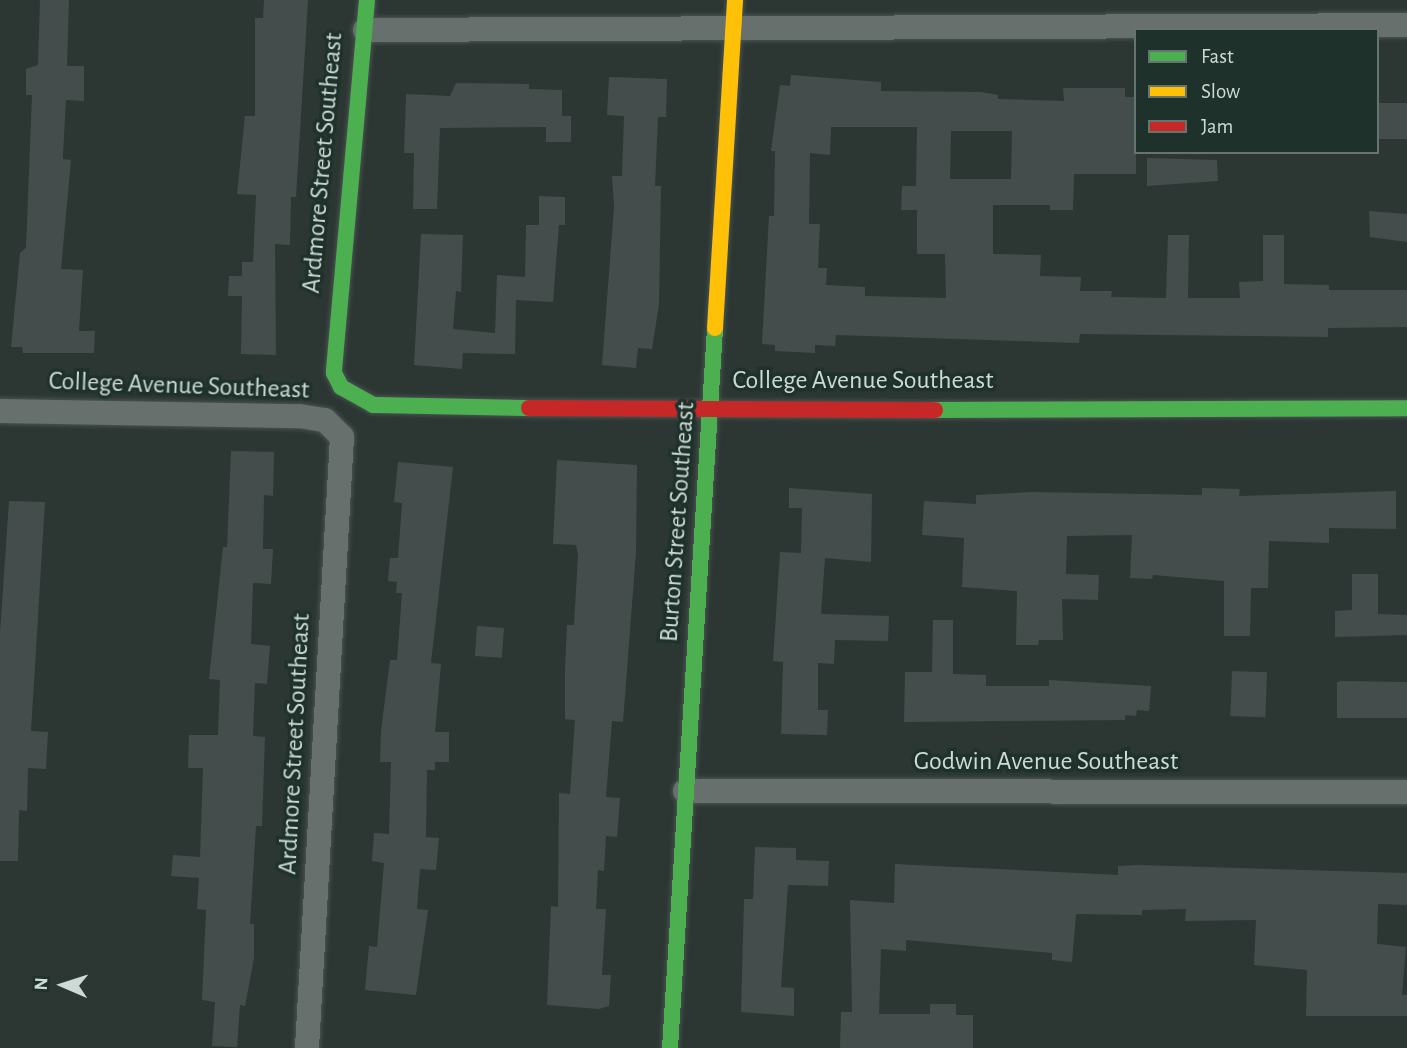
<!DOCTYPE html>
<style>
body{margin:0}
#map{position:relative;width:1407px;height:1048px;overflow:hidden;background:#2c3734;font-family:"Alegreya Sans",sans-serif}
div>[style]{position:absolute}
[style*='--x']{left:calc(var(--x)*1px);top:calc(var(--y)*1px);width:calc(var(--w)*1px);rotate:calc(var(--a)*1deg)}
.building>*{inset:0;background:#444d4b;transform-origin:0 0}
.roads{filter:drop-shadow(0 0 2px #495350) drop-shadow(0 0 2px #495350)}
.street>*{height:24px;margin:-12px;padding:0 12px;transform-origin:12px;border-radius:12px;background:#68706e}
.fast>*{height:16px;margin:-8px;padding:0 8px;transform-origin:8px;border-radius:8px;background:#4caf50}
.slow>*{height:16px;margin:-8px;padding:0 8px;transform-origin:8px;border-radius:8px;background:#ffc107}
.jam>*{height:16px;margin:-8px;padding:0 8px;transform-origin:8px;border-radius:8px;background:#c62828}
span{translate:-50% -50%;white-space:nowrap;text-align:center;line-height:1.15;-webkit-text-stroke:7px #1e312b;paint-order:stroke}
.street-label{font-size:26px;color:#cedad6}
.legend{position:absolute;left:1134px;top:28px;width:245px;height:126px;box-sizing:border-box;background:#1e312b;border:2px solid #64756f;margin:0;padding:9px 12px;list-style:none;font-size:21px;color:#cedad6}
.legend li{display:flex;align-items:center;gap:14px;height:35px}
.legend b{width:35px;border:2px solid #64756f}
.north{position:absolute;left:28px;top:950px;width:70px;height:70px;-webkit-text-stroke:5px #1e312b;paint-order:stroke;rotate:273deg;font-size:19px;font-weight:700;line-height:28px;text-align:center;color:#cedad6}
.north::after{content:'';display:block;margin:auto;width:24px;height:32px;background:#cedad6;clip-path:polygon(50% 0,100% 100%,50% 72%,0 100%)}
</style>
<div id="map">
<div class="building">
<i style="clip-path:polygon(40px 0,69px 0,67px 66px,84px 66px,84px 101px,66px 100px,63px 154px,63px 159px,71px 160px,61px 269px,83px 270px,79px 331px,95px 331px,94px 353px,23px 353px,22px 347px,11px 347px,20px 253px,26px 248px,32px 95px,26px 95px,26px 69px,38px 65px)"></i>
<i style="clip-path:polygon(264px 0,308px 0,296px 197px,291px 197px,290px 245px,275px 244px,276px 355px,241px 354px,242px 296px,228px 296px,229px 276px,242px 276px,242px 262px,253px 262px,256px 195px,237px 194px,245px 116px,255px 116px,255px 18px,263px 18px)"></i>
<i style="clip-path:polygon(evenodd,791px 75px,881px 82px,881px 91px,981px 92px,998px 95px,998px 99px,1064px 101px,1063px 88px,1125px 88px,1125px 97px,1136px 97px,1136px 174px,1074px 174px,1073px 210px,1050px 210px,1050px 205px,993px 205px,993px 254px,1041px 255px,1040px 276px,1081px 277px,1080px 291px,1112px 291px,1111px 297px,1166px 298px,1168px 235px,1189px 235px,1188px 298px,1240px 298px,1239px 282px,1263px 281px,1263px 235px,1284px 235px,1284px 284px,1329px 285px,1329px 290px,1407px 290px,1407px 327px,1328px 328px,1328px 337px,1080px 334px,1079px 343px,836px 335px,835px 346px,815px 345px,815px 353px,775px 351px,775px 345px,762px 344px,769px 216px,774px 216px,775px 151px,771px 151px,780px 85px,790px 86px,791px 75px,831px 127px,917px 127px,916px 186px,902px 186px,901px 210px,917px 210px,917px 254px,945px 254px,946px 298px,865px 296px,865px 287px,826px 285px,827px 268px,818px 268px,820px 224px,809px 224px,810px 153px,830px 155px,831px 127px,791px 75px,951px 131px,1012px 131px,1011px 179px,950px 179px,951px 131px)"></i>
<i style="clip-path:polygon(609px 77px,667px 79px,666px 117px,658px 117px,655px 186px,661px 186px,659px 304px,652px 349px,638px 348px,636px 368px,602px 365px,614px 207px,612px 176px,622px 176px,624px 116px,607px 115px)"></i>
<i style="clip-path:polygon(456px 83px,529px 84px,529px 89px,562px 90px,562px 116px,571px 116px,571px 142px,546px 142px,546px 127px,440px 128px,437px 209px,413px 209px,414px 153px,404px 153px,406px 94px,450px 96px)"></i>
<i style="left:1407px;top:103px;width:36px;height:30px;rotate:90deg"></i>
<i style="clip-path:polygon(1147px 158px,1217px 160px,1218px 181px,1147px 186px)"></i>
<i style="clip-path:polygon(539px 196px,565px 197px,565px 225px,559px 225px,553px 302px,516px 300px,515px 354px,463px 353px,462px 369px,414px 365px,421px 234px,463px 235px,461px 292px,456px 291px,453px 329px,495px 333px,497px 275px,525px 277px,526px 225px,539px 225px)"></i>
<i style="clip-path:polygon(1369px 211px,1407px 214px,1407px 242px,1370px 237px)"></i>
<i style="clip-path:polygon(231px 451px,274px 452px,273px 496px,264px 495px,263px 549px,273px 549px,271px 584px,253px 583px,251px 644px,270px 646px,267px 684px,255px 683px,253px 736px,265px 737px,262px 826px,256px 826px,250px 924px,254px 924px,254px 958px,245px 1006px,240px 1005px,237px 1047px,212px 1046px,215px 1002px,202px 1000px,206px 910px,197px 909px,199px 878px,171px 876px,173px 855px,200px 857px,203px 768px,188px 768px,189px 735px,218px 735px,220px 680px,209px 679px,223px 547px,227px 547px)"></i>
<i style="clip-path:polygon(557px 460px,637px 465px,636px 552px,623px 722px,612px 721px,606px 797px,620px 798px,617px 837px,606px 836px,604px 871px,598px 870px,596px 909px,606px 909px,602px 975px,611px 975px,609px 1006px,599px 1009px,547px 1005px,551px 906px,558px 907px,559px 793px,570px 794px,575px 720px,565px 719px,565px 667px,567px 625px,574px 625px,578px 555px,576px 545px,553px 544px)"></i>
<i style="clip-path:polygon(398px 462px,453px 467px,431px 663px,441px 664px,435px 732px,449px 732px,449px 762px,435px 762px,435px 770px,427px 770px,426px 837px,439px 838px,436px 870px,420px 869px,417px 909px,428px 910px,416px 995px,365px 990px,369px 946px,377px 947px,384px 863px,372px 861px,374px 833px,389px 834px,391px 762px,380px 762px,381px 731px,390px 660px,397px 660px,402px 593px,396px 593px,397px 582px,388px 581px,390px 558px,398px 558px,402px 503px,394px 502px)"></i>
<i style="clip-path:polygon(789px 488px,872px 494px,871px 562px,825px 558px,821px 614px,889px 616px,888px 641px,835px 640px,834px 664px,818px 663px,818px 710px,828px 710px,827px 735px,781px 734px,783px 662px,773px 661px,780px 552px,801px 553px,802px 508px,789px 508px)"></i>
<i style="clip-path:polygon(1202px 488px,1240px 489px,1239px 496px,1396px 491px,1396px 529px,1329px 528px,1329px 543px,1269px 541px,1268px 588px,1251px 588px,1250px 636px,1224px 636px,1224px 581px,1153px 575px,1152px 579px,1130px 578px,1132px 535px,1067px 536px,1066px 574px,1099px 575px,1098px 600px,1062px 599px,1063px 640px,1039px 640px,1038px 645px,1016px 645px,1017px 591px,962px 587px,964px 538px,922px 535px,924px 501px,976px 504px,976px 495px,1032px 492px,1202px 495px)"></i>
<i style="clip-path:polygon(9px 501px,45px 502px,31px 731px,48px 732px,46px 769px,28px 768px,27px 811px,19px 810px,18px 861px,0 861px,0 633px)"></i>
<i style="clip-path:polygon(1352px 574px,1378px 574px,1378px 614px,1407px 615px,1407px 635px,1335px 637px,1335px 611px,1352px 610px)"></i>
<i style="clip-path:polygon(933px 620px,953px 620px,953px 674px,986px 675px,986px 686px,1049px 686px,1049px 680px,1151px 686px,1149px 711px,1137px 710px,1136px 716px,1125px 715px,1125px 720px,904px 722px,905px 672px,932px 672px)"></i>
<i style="left:477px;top:626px;width:27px;height:30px;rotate:4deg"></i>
<i style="left:1232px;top:671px;width:35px;height:45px;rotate:2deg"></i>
<i style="clip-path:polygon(1342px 681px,1407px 682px,1407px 718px,1337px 718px,1337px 682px)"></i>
<i style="clip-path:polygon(755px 847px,796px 848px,796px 860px,829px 861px,828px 886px,788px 885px,781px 987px,794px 988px,794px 1016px,741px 1012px,744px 899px,753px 899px)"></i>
<i style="clip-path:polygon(895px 864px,1118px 875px,1118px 866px,1140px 865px,1407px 873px,1407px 905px,1378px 904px,1377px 944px,1406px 947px,1402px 995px,1407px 995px,1407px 1016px,1306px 1016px,1307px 970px,1254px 965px,1256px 920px,1185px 921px,1186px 909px,1142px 910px,1142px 915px,1076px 914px,1072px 962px,1052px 960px,1052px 953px,906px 940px,906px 951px,881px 949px,879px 1014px,930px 1014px,930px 1004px,956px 1004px,956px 1015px,973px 1015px,973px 1048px,840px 1048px,841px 1012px,852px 1012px,850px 900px,894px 903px)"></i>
</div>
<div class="roads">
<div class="street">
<i style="--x:365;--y:30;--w:1042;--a:-0.27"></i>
<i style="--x:0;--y:411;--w:299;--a:1"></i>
<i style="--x:299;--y:416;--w:26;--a:9"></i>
<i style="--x:325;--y:420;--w:24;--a:45"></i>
<i style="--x:342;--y:437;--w:612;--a:93.28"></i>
<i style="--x:685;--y:791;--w:722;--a:0.08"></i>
</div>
<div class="fast">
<i style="--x:367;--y:0;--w:374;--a:95.1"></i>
<i style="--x:334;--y:373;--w:16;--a:63"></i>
<i style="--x:341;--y:387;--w:37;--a:29"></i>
<i style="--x:373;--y:405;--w:156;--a:1.1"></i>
<i style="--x:935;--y:410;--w:472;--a:-0.2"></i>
<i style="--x:670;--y:1048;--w:721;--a:-86.42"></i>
</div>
<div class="slow">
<i style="--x:715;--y:328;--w:329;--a:-86.5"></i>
</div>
<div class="jam">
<i style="--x:529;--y:408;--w:406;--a:0.3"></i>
</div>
</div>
<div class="street-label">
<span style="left:323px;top:163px;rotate:-85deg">Ardmore Street Southeast</span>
<span style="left:863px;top:381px">College Avenue Southeast</span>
<span style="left:179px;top:386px;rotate:2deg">College Avenue Southeast</span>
<span style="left:678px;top:522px;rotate:-86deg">Burton Street Southeast</span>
<span style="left:295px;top:744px;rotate:-87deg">Ardmore Street Southeast</span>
<span style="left:1046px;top:762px">Godwin Avenue Southeast</span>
</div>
<ul class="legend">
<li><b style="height:9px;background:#4caf50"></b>Fast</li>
<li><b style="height:9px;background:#ffc107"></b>Slow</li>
<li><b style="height:9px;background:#c62828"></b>Jam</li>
</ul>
<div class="north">N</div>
</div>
